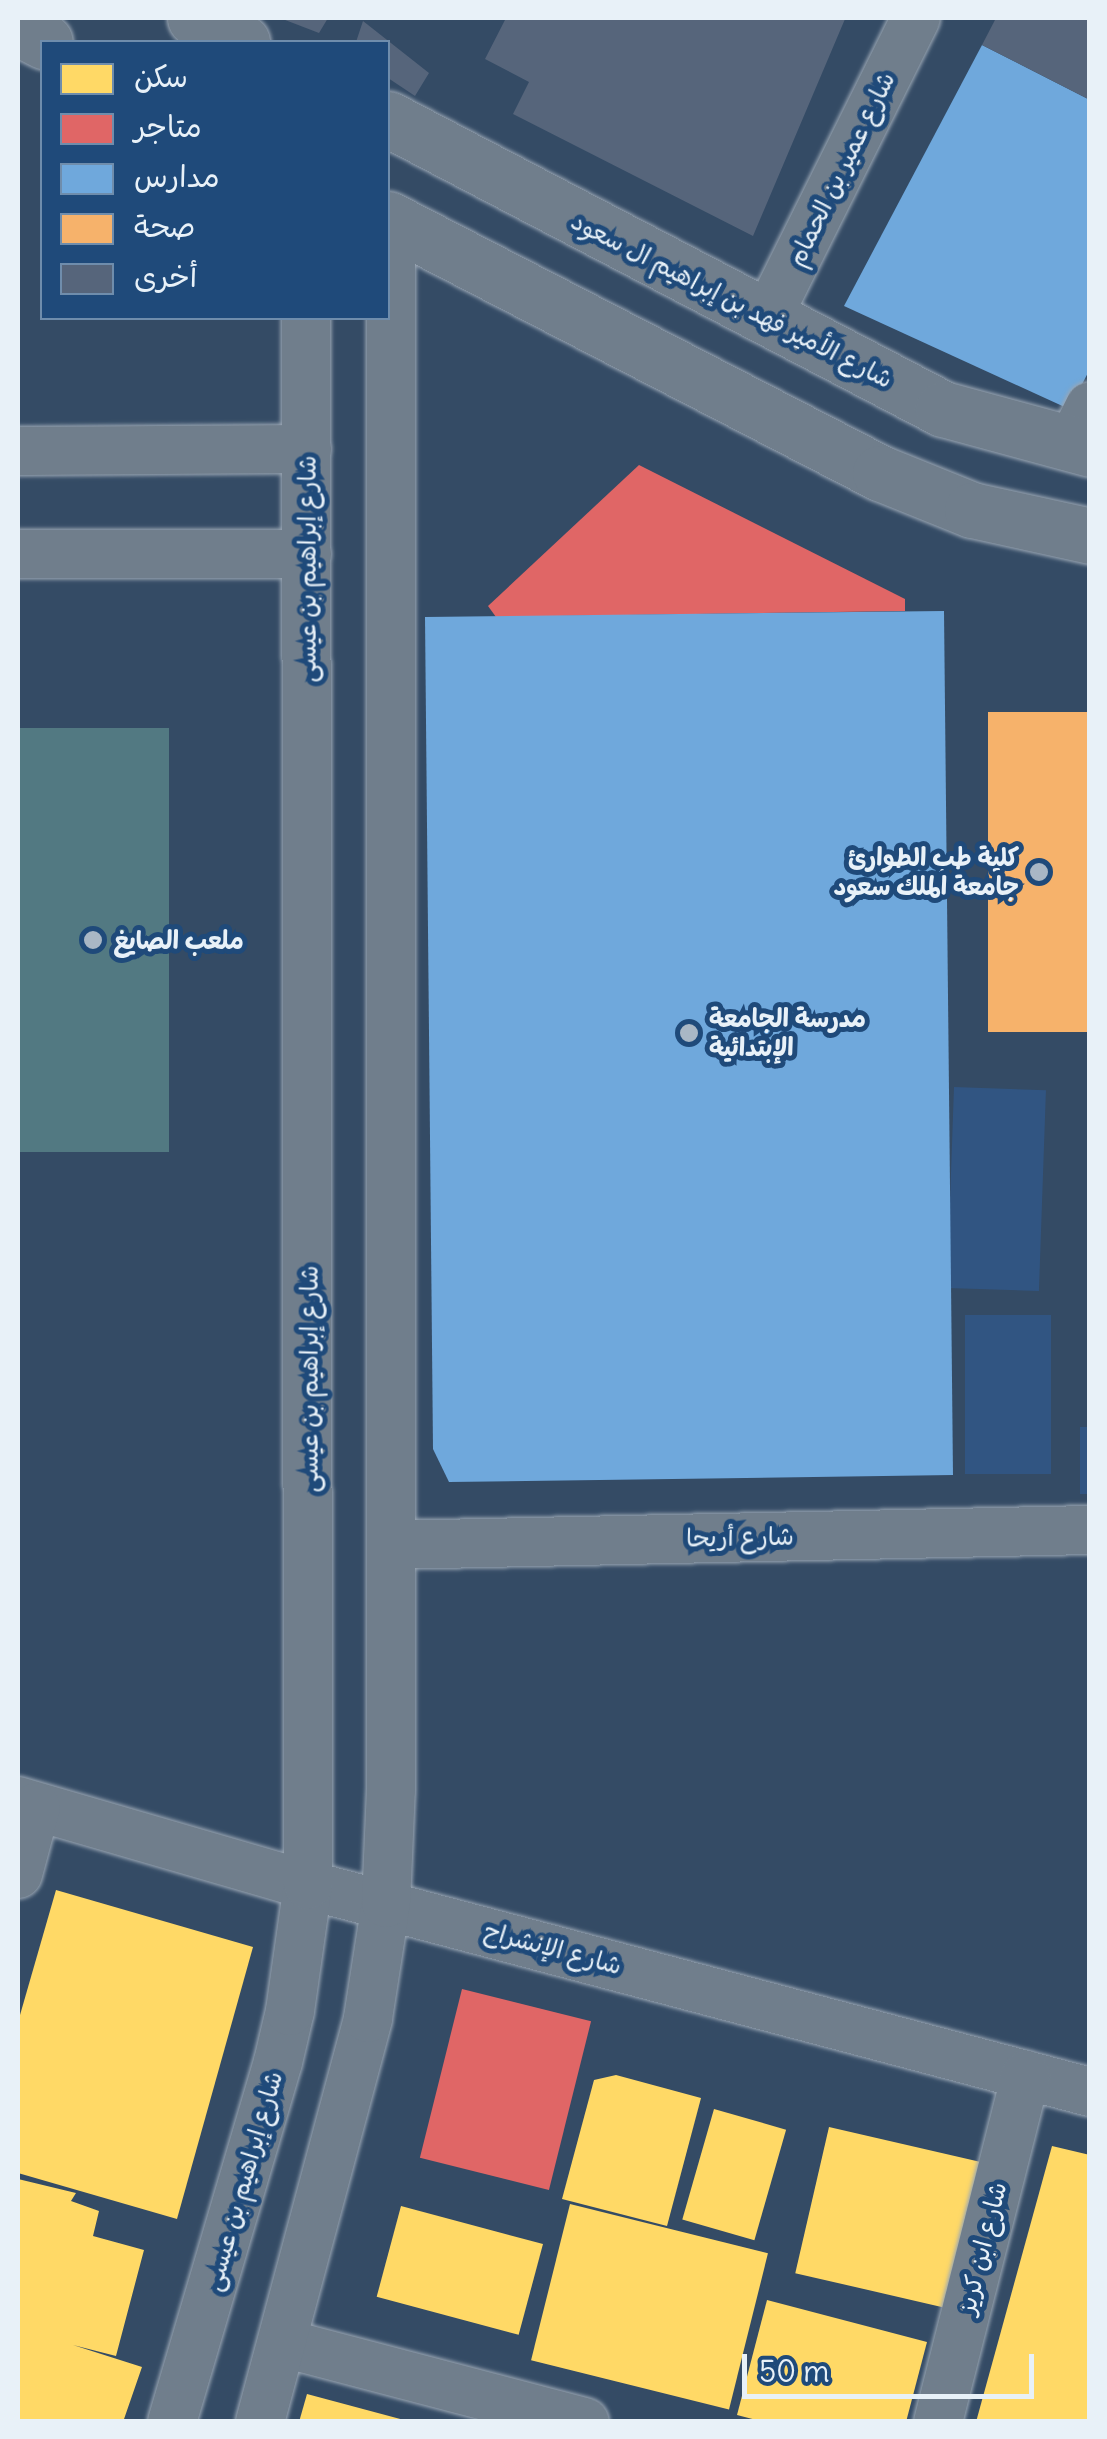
<!DOCTYPE html>
<meta charset="utf-8">
<style>
body{margin:0}
#map{position:relative;width:1107px;height:2439px;overflow:hidden;background:#344b65;font-family:Delius,"Playpen Sans Arabic",sans-serif}
div>[style]{position:absolute}
[style*='--x']{left:calc(var(--x)*1px);top:calc(var(--y)*1px);width:calc(var(--w)*1px);rotate:calc(var(--a)*1deg)}
.built>*{inset:0;background:#315582;transform-origin:0 0}
.green>*{inset:0;background:#527982;transform-origin:0 0}
.homes>*{inset:0;background:#ffd966;transform-origin:0 0}
.shops>*{inset:0;background:#e06666;transform-origin:0 0}
.schools>*{inset:0;background:#6fa8dc}
.health>*{inset:0;background:#f6b26b;transform-origin:0 0}
.building>*{inset:0;background:#56657b}
.roads{filter:drop-shadow(0 0 2px #9aa6b3) drop-shadow(0 0 2px #9aa6b3)}
.street>*{height:48px;margin:-24px;padding:0 24px;transform-origin:24px;border-radius:24px;background:#707e8c}
.secondary>*{height:55px;margin:-27.5px;padding:0 27.5px;transform-origin:27.5px;border-radius:27.5px;background:#707e8c}
.dots>*{width:28px;height:28px;translate:-50% -50%;box-sizing:border-box;border:5px solid #1f4a7a;border-radius:50%}
span{translate:-50% -50%;white-space:nowrap;text-align:center;line-height:1.15;-webkit-text-stroke:10px #1f4a7a;paint-order:stroke}
.street-label{font-size:25px;color:#e8f1f8}
.poi-label{font-size:25px;color:#e8f1f8;font-weight:700}
.right{translate:-100% -50%;text-align:right}
.left{translate:0 -50%;text-align:left}
.frame{position:absolute;inset:0;border:20px solid #e8f1f8;pointer-events:none}
.legend{position:absolute;left:40px;top:40px;width:350px;height:280px;box-sizing:border-box;background:#1f4a7a;border:2px solid #6f8dac;margin:0;padding:12px 18px;list-style:none;font-size:30px;color:#e8f1f8}
.legend li{display:flex;align-items:center;gap:20px;height:50px}
.legend b{width:50px;border:2px solid #6f8dac}
.scale{position:absolute;left:742px;top:2354px;width:292px;height:45px;box-sizing:border-box;border:5px solid #e8f1f8;border-top:0;padding-left:12px;font-size:30px;line-height:35px;white-space:nowrap;color:#e8f1f8;-webkit-text-stroke:8px #1f4a7a;paint-order:stroke}
</style>
<div id="map">
<div class="built">
<i style="left:954px;top:1087px;width:92px;height:201px;rotate:2deg"></i>
<i style="left:965px;top:1315px;width:86px;height:159px"></i>
<i style="left:1080px;top:1427px;width:9px;height:67px"></i>
</div>
<div class="green">
<i style="left:18px;top:728px;width:151px;height:424px"></i>
</div>
<div class="homes">
<i style="clip-path:polygon(56px 1890px,253px 1947px,177px 2219px,18px 2173px,18px 2022px)"></i>
<i style="clip-path:polygon(616px 2075px,701px 2098px,667px 2226px,562px 2199px,594px 2080px)"></i>
<i style="left:714px;top:2109px;width:75px;height:115px;rotate:16deg"></i>
<i style="left:829px;top:2127px;width:159px;height:150px;rotate:13deg"></i>
<i style="clip-path:polygon(1052px 2146px,1090px 2155px,1090px 2422px,976px 2422px)"></i>
<i style="clip-path:polygon(18px 2179px,76px 2193px,71px 2201px,99px 2211px,93px 2236px,144px 2250px,116px 2356px,73px 2345px,142px 2367px,123px 2422px,18px 2422px)"></i>
<i style="left:570px;top:2204px;width:204px;height:161px;rotate:14deg"></i>
<i style="left:401px;top:2206px;width:147px;height:94px;rotate:15deg"></i>
<i style="clip-path:polygon(767px 2300px,927px 2342px,906px 2422px,764px 2422px,737px 2415px)"></i>
<i style="clip-path:polygon(307px 2394px,404px 2420px,404px 2422px,299px 2422px)"></i>
</div>
<div class="shops">
<i style="clip-path:polygon(639px 465px,905px 599px,905px 611px,496px 617px,488px 606px)"></i>
<i style="left:462px;top:1989px;width:133px;height:174px;rotate:14deg"></i>
</div>
<div class="schools">
<i style="clip-path:polygon(982px 45px,1090px 100px,1090px 369px,1069px 409px,844px 306px)"></i>
<i style="clip-path:polygon(944px 611px,953px 1475px,449px 1482px,433px 1449px,425px 617px)"></i>
</div>
<div class="health">
<i style="left:988px;top:712px;width:102px;height:320px"></i>
</div>
<div class="building">
<i style="clip-path:polygon(280px 18px,328px 18px,319px 33px)"></i>
<i style="clip-path:polygon(506px 18px,841px 18px,845px 19px,753px 236px,513px 114px,529px 82px,485px 59px)"></i>
<i style="clip-path:polygon(996px 18px,1090px 18px,1090px 100px,982px 45px)"></i>
<i style="clip-path:polygon(363px 21px,429px 73px,415px 96px,388px 78px,388px 42px,356px 42px)"></i>
</div>
<div class="roads">
<div class="street">
<i style="--x:766;--y:320;--w:337;--a:-63.6"></i>
<i style="--x:1071;--y:444;--w:42;--a:-63.4"></i>
<i style="--x:18;--y:451;--w:289;--a:-0.4"></i>
<i style="--x:18;--y:554;--w:289;--a:0"></i>
<i style="--x:391;--y:1545;--w:699;--a:-1.23"></i>
<i style="--x:18;--y:1801;--w:302;--a:16.2"></i>
<i style="--x:308;--y:1885;--w:809;--a:14.83"></i>
<i style="--x:18;--y:1874;--w:69;--a:-75"></i>
<i style="--x:283;--y:2343;--w:312;--a:14.7"></i>
<i style="--x:172;--y:2422;--w:375;--a:-73.6"></i>
<i style="--x:278;--y:2062;--w:52;--a:-76.8"></i>
<i style="--x:290;--y:2011;--w:127;--a:-81.9"></i>
<i style="--x:308;--y:1885;--w:1567;--a:-90.07"></i>
<i style="--x:260;--y:2422;--w:418;--a:-75"></i>
<i style="--x:368;--y:2018;--w:116;--a:-81.1"></i>
<i style="--x:386;--y:1903;--w:113;--a:-87.5"></i>
<i style="--x:391;--y:1790;--w:1570;--a:-90"></i>
<i style="--x:938;--y:2422;--w:358;--a:-75.8"></i>
</div>
<div class="secondary">
<i style="--x:195;--y:18;--w:53;--a:27.1"></i>
<i style="--x:18;--y:28;--w:30;--a:27"></i>
<i style="--x:388;--y:119;--w:626;--a:27.59"></i>
<i style="--x:943;--y:409;--w:152;--a:15.2"></i>
<i style="--x:388;--y:219;--w:554;--a:27.31"></i>
<i style="--x:880;--y:473;--w:99;--a:21.9"></i>
<i style="--x:972;--y:510;--w:121;--a:12.4"></i>
</div>
</div>
<div class="dots">
<i style="left:1039px;top:872px;background:#a9b7c5"></i>
<i style="left:93px;top:940px;background:#a9b7c5"></i>
<i style="left:689px;top:1033px;background:#a9b7c5"></i>
</div>
<div class="street-label">
<span style="left:841px;top:169px;rotate:-64deg">شارع عمير بن الحمام</span>
<span style="left:732px;top:300px;rotate:27deg">شارع الأمير فهد بن إبراهيم ال سعود</span>
<span style="left:307px;top:569px;rotate:-90deg">شارع إبراهيم بن عيسى</span>
<span style="left:309px;top:1379px;rotate:-90deg">شارع إبراهيم بن عيسى</span>
<span style="left:740px;top:1537px;rotate:-1deg">شارع أريحا</span>
<span style="left:553px;top:1948px;rotate:15deg">شارع الإنشراح</span>
<span style="left:243px;top:2181px;rotate:-74deg">شارع إبراهيم بن عيسى</span>
<span style="left:982px;top:2248px;rotate:-76deg">شارع ابن كريز</span>
</div>
<div class="poi-label">
<span class="right" style="left:1019px;top:872px">كلية طب الطوارئ<br>جامعة الملك سعود</span>
<span class="left" style="left:113px;top:940px">ملعب الصايغ</span>
<span class="left" style="left:709px;top:1033px">مدرسة الجامعة<br>الإبتدائية</span>
</div>
<div class="frame"></div>
<ul class="legend">
<li><b style="height:28px;background:#ffd966"></b>سكن</li>
<li><b style="height:28px;background:#e06666"></b>متاجر</li>
<li><b style="height:28px;background:#6fa8dc"></b>مدارس</li>
<li><b style="height:28px;background:#f6b26b"></b>صحة</li>
<li><b style="height:28px;background:#56657b"></b>أخرى</li>
</ul>
<div class="scale">50 m</div>
</div>
